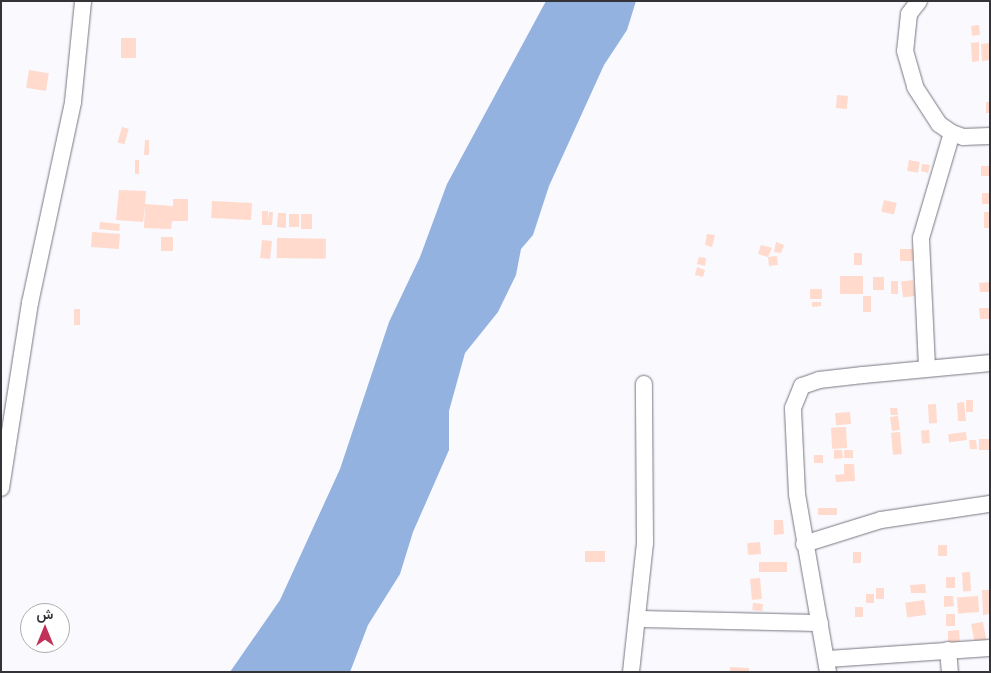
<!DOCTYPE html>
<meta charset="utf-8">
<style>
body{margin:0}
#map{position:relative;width:991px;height:673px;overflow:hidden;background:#f9f9fe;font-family:"Public Sans",Vazirmatn,sans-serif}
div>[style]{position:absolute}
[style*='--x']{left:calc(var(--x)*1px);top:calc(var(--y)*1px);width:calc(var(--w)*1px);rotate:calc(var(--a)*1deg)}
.water>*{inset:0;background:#93b2e0}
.building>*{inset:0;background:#ffdacd;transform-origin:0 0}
.roads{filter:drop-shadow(0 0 1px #787781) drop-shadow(0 0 1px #787781)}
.street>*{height:16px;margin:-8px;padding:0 8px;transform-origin:8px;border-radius:8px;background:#fff}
span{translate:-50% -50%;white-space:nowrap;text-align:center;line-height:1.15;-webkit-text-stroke:4.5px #fff;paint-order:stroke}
.frame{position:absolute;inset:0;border:2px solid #343338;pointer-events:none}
.north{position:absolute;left:20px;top:603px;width:50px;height:50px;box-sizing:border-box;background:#fff;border:1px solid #aeadaf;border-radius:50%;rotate:0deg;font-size:14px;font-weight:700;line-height:20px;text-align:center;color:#343338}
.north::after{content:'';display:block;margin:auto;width:18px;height:22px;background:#c1325a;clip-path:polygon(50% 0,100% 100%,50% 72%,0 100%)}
</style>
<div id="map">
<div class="water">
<i style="clip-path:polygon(546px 1px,636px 1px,627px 30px,604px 65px,549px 186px,533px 235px,521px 249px,516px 275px,498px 312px,465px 353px,449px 411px,449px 450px,413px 532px,400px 574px,368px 625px,350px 672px,230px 672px,280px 600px,340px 469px,389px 322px,420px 257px,447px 184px)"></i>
</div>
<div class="building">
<i style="left:979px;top:25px;width:10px;height:8px;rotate:84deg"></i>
<i style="left:121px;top:38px;width:15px;height:20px"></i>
<i style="clip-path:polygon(979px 42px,979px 61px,972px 62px,971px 43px)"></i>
<i style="clip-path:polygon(990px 43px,990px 60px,982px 61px,981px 44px)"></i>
<i style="left:29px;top:70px;width:20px;height:18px;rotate:9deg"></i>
<i style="left:837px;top:95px;width:11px;height:13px;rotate:5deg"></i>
<i style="left:990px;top:102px;width:11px;height:4px;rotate:90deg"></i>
<i style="left:122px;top:127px;width:7px;height:16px;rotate:16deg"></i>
<i style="clip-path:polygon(145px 140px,149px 140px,149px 155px,144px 155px)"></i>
<i style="left:135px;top:160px;width:4px;height:14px"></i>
<i style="left:909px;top:160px;width:11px;height:11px;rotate:10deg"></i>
<i style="clip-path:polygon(922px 164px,930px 165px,928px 173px,921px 171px)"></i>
<i style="left:981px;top:166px;width:8px;height:10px"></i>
<i style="clip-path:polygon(119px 190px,146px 191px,145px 204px,173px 206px,173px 199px,188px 199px,188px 221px,172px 221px,171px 229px,144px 228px,145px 206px,143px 222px,116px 220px)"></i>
<i style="left:982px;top:193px;width:8px;height:11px"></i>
<i style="left:884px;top:200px;width:13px;height:12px;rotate:13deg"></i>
<i style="left:212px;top:201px;width:40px;height:17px;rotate:3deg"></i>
<i style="clip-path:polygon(262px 211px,268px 211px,268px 221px,269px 212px,273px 212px,272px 225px,262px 225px)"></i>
<i style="left:984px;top:212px;width:6px;height:16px"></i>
<i style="clip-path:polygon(278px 213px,286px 213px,286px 228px,277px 227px)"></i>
<i style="left:289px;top:214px;width:10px;height:13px"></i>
<i style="left:301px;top:214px;width:11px;height:15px"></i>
<i style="left:100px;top:222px;width:20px;height:7px;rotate:6deg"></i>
<i style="left:92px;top:232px;width:28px;height:15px;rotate:4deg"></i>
<i style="clip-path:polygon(707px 234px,715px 235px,712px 247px,705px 245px)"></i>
<i style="left:161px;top:237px;width:12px;height:14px"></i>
<i style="left:277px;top:238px;width:49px;height:20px;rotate:1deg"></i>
<i style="left:262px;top:240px;width:10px;height:18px;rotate:6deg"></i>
<i style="clip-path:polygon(776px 242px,784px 245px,781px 253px,774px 252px)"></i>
<i style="clip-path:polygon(761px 245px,772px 248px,768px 257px,758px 254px)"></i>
<i style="left:900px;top:249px;width:13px;height:12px"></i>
<i style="left:854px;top:253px;width:8px;height:12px"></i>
<i style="left:777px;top:256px;width:9px;height:9px;rotate:84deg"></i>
<i style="clip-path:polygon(699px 257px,706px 258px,705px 266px,697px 264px)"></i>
<i style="clip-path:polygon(697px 267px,705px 270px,703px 277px,695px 275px)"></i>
<i style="left:840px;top:276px;width:23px;height:18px"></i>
<i style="left:873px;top:277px;width:11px;height:13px"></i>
<i style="left:913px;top:280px;width:16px;height:12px;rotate:83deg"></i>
<i style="left:891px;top:281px;width:7px;height:13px"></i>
<i style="clip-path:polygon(990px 282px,990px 292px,980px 292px,979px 283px)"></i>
<i style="left:810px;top:289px;width:12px;height:10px"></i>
<i style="left:863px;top:296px;width:8px;height:16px"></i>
<i style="clip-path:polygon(812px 302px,821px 302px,821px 306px,812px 307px)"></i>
<i style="clip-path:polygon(979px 308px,989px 308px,990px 319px,980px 319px)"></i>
<i style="left:74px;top:309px;width:6px;height:16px"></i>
<i style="left:966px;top:400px;width:7px;height:12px"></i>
<i style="clip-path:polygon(964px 402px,966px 421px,958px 421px,957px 403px)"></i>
<i style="left:936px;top:404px;width:19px;height:8px;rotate:87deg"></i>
<i style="clip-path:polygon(890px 408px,897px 408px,898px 415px,891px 415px)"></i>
<i style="left:850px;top:412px;width:12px;height:15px;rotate:85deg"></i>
<i style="left:898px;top:416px;width:14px;height:8px;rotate:82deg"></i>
<i style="left:846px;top:427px;width:21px;height:15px;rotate:87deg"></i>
<i style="left:929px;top:430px;width:13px;height:8px;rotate:86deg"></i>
<i style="left:900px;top:432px;width:22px;height:9px;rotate:85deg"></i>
<i style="left:966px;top:432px;width:8px;height:18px;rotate:83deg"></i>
<i style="left:979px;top:439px;width:11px;height:11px"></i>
<i style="clip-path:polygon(969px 440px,976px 440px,977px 449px,970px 449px)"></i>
<i style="clip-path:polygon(834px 450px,842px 450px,843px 458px,834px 459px)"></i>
<i style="left:853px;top:450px;width:8px;height:9px;rotate:90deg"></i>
<i style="left:814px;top:455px;width:9px;height:8px"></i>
<i style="clip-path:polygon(844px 464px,854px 464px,855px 481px,836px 482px,835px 475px,844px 474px)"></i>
<i style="left:837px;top:508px;width:7px;height:19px;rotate:90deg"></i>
<i style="clip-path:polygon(774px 520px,783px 520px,784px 534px,774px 535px)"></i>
<i style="left:760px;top:542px;width:12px;height:13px;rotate:85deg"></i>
<i style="left:938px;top:545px;width:9px;height:11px"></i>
<i style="left:585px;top:551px;width:20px;height:11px"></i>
<i style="left:853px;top:552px;width:8px;height:11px"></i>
<i style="left:759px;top:562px;width:28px;height:10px"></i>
<i style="left:970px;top:572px;width:19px;height:8px;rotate:87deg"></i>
<i style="left:946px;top:577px;width:9px;height:11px"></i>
<i style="left:760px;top:578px;width:21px;height:10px;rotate:85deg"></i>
<i style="clip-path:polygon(925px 584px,926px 593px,911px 593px,910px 585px)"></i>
<i style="left:884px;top:588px;width:11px;height:8px;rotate:90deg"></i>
<i style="clip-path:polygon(982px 590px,990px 590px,990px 614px,983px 615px)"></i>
<i style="left:866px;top:594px;width:8px;height:9px"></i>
<i style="clip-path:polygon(944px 596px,953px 596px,954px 606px,944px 607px)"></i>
<i style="left:978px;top:596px;width:16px;height:21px;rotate:86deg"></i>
<i style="left:924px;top:600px;width:15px;height:19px;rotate:82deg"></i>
<i style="left:753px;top:603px;width:10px;height:7px;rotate:6deg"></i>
<i style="left:855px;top:607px;width:8px;height:10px"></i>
<i style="left:946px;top:614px;width:9px;height:12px"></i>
<i style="left:983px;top:622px;width:22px;height:12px;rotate:80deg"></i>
<i style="clip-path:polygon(959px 630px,960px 643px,948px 643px,948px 631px)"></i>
<i style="clip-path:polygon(730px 667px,749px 668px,749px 672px,730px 672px)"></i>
</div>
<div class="roads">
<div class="street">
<i style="--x:919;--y:1;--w:16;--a:128"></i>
<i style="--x:909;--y:14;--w:37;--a:96"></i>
<i style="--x:905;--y:51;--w:37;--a:74"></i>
<i style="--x:915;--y:87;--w:44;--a:57"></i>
<i style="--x:939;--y:124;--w:16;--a:35"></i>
<i style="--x:952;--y:133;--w:12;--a:20"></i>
<i style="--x:963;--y:137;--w:27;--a:-2"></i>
<i style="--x:927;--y:367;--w:129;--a:-92.7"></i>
<i style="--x:921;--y:238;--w:109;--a:-73.6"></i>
<i style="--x:1;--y:488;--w:187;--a:-81.1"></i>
<i style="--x:30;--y:303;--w:206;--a:-77.9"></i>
<i style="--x:73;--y:102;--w:101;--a:-84.3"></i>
<i style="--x:804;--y:544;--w:81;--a:-17.3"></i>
<i style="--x:881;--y:520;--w:110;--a:-8.4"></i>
<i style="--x:638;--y:619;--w:182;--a:1.3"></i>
<i style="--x:948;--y:650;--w:22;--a:85"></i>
<i style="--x:828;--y:659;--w:162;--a:-3.9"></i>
<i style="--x:631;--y:672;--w:130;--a:-83.8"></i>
<i style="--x:645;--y:543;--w:159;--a:-90.4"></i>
<i style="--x:828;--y:672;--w:181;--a:-99.9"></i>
<i style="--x:797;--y:494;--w:86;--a:-92.7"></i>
<i style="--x:793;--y:408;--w:24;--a:-68"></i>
<i style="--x:802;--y:386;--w:18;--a:-19"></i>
<i style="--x:819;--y:380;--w:44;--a:-6.5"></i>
<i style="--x:863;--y:375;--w:128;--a:-5.4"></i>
</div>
</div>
<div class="frame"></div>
<div class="north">ش</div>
</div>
